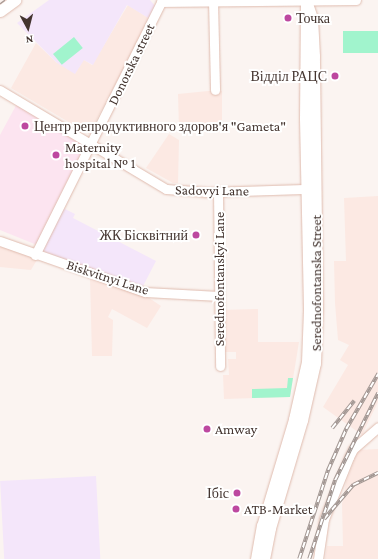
<!DOCTYPE html>
<meta charset="utf-8">
<style>
body{margin:0}
#map{position:relative;width:378px;height:559px;overflow:hidden;background:#fbf4f1;font-family:"Crimson Pro",serif}
div>[style]{position:absolute}
[style*='--x']{left:calc(var(--x)*1px);top:calc(var(--y)*1px);width:calc(var(--w)*1px);rotate:calc(var(--a)*1deg)}
.built>*{inset:0;background:#fce9e3}
.education>*{inset:0;background:#f4e6fa;transform-origin:0 0}
.medical>*{inset:0;background:#fce4f0}
.green>*{inset:0;background:#a1f4cd;transform-origin:0 0}
.roads{filter:drop-shadow(0 0 1px #dfbbae) drop-shadow(0 0 1px #dfbbae)}
.minor>*{height:9px;margin:-4.5px;padding:0 4.5px;transform-origin:4.5px;border-radius:4.5px;background:#fff}
.major>*{height:11px;margin:-5.5px;padding:0 5.5px;transform-origin:5.5px;border-radius:5.5px;background:#fff}
.tram>*{height:1px;margin:-0.5px;padding:0 0.5px;transform-origin:0.5px;border-radius:0.5px;background:#a29793}
.rail>*{height:3.5px;margin-top:-1.75px;transform-origin:0;background:repeating-linear-gradient(90deg,#fff 0 6px,#a29793 0 12px);box-sizing:border-box;border-block:1px solid #a29793}
.dots>*{width:11px;height:11px;translate:-50% -50%;box-sizing:border-box;border:2px solid #fff;border-radius:50%}
span{translate:-50% -50%;white-space:nowrap;text-align:center;line-height:1.15;-webkit-text-stroke:4px #fff;paint-order:stroke}
.poi-label{font-size:14px;color:#43342f}
.left{translate:0 -50%;text-align:left}
.right{translate:-100% -50%;text-align:right}
.street-label{font-size:14px;color:#43342f}
.north{position:absolute;left:8px;top:8px;width:40px;height:40px;-webkit-text-stroke:3px #fff;paint-order:stroke;rotate:173deg;font-size:11px;font-weight:700;line-height:16px;text-align:center;color:#43342f}
.north::after{content:'';display:block;margin:auto;width:14px;height:18px;background:#43342f;clip-path:polygon(50% 0,100% 100%,50% 72%,0 100%)}
</style>
<div id="map">
<div class="built">
<i style="clip-path:polygon(128px 5px,150px 19px,89px 134px,11px 88px,36px 43px,57px 63px,84px 60px,92px 65px)"></i>
<i style="clip-path:polygon(208px 91px,222px 91px,222px 128px,179px 129px,178px 94px)"></i>
<i style="clip-path:polygon(169px 134px,179px 140px,178px 183px,173px 183px,146px 168px)"></i>
<i style="clip-path:polygon(378px 196px,378px 402px,362px 435px,323px 407px,348px 365px,340px 360px,349px 345px,338px 340px,335px 303px,334px 261px,346px 261px,344px 198px)"></i>
<i style="clip-path:polygon(0 244px,38px 258px,31px 270px,0 267px)"></i>
<i style="clip-path:polygon(90px 278px,146px 296px,161px 306px,147px 328px,112px 309px,108px 317px,113px 320px,112px 356px,92px 356px)"></i>
<i style="clip-path:polygon(258px 309px,258px 342px,299px 342px,290px 397px,224px 399px,223px 375px,229px 375px,228px 359px,236px 359px,236px 352px,220px 352px,220px 310px)"></i>
<i style="clip-path:polygon(378px 449px,378px 559px,325px 559px,327px 546px,343px 546px,342px 504px,346px 482px,358px 450px)"></i>
</div>
<div class="education">
<i style="clip-path:polygon(49px 0,150px 0,156px 7px,150px 19px,127px 5px,93px 65px,84px 60px,75px 74px,57px 63px,17px 23px)"></i>
<i style="clip-path:polygon(61px 207px,75px 214px,73px 218px,156px 261px,141px 290px,36px 254px)"></i>
<i style="left:96px;top:476px;width:83px;height:96px;rotate:87deg"></i>
</div>
<div class="medical">
<i style="clip-path:polygon(19px 100px,89px 141px,37px 245px,0 230px,0 135px)"></i>
</div>
<div class="green">
<i style="left:378px;top:31px;width:22px;height:35px;rotate:90deg"></i>
<i style="left:74px;top:37px;width:14px;height:27px;rotate:51deg"></i>
<i style="clip-path:polygon(288px 378px,293px 378px,290px 397px,252px 398px,252px 389px,287px 388px)"></i>
</div>
<div class="roads">
<div class="minor">
<i style="--x:213;--y:0;--w:90;--a:88.7"></i>
<i style="--x:161;--y:2;--w:195;--a:-0.6"></i>
<i style="--x:0;--y:90;--w:193;--a:30.8"></i>
<i style="--x:166;--y:189;--w:39;--a:4"></i>
<i style="--x:205;--y:192;--w:102;--a:-1.7"></i>
<i style="--x:218;--y:192;--w:174;--a:89.3"></i>
<i style="--x:0;--y:241;--w:154;--a:19.4"></i>
<i style="--x:145;--y:292;--w:74;--a:3.1"></i>
<i style="--x:35;--y:255;--w:283;--a:-63.5"></i>
<i style="--x:318;--y:559;--w:40;--a:-81.5"></i>
<i style="--x:324;--y:519;--w:67;--a:-68"></i>
<i style="--x:349;--y:457;--w:9;--a:-63"></i>
<i style="--x:353;--y:449;--w:33;--a:-41"></i>
</div>
<div class="major">
<i style="--x:0;--y:11;--w:19;--a:-36"></i>
<i style="--x:256;--y:559;--w:34;--a:-80"></i>
<i style="--x:262;--y:526;--w:112;--a:-73.3"></i>
<i style="--x:294;--y:419;--w:58;--a:-77.2"></i>
<i style="--x:307;--y:362;--w:53;--a:-87.8"></i>
<i style="--x:309;--y:309;--w:191;--a:-91.2"></i>
<i style="--x:305;--y:118;--w:115;--a:-89.5"></i>
<i style="--x:264;--y:559;--w:32;--a:-79"></i>
<i style="--x:270;--y:528;--w:113;--a:-73.5"></i>
<i style="--x:302;--y:420;--w:58;--a:-77.2"></i>
<i style="--x:315;--y:363;--w:54;--a:-87.9"></i>
<i style="--x:317;--y:309;--w:253;--a:-90.7"></i>
<i style="--x:314;--y:56;--w:38;--a:-93"></i>
<i style="--x:312;--y:18;--w:18;--a:-109"></i>
</div>
</div>
<div class="tram">
<i style="--x:0;--y:3;--w:5;--a:-37"></i>
</div>
<div class="rail">
<i style="--x:332;--y:428;--w:35;--a:-51"></i>
<i style="--x:324;--y:519;--w:45;--a:-49.5"></i>
<i style="--x:353;--y:485;--w:28;--a:-26"></i>
<i style="--x:299;--y:559;--w:94;--a:-72"></i>
<i style="--x:328;--y:470;--w:45;--a:-66.3"></i>
<i style="--x:346;--y:429;--w:64;--a:-59.8"></i>
<i style="--x:309;--y:559;--w:83;--a:-71.8"></i>
<i style="--x:335;--y:480;--w:97;--a:-63.7"></i>
</div>
<div class="dots">
<i style="left:288px;top:18px;background:#bd48a0"></i>
<i style="left:335px;top:76px;background:#bd48a0"></i>
<i style="left:25px;top:126px;background:#bd48a0"></i>
<i style="left:56px;top:155px;background:#bd48a0"></i>
<i style="left:196px;top:235px;background:#bd48a0"></i>
<i style="left:207px;top:429px;background:#bd48a0"></i>
<i style="left:237px;top:493px;background:#bd48a0"></i>
<i style="left:236px;top:509px;background:#bd48a0"></i>
</div>
<div class="poi-label">
<span class="left" style="left:296px;top:18px">Точка</span>
<span class="right" style="left:327px;top:76px">Відділ РАЦС</span>
<span class="left" style="left:34px;top:126px">Центр репродуктивного здоров'я "Gameta"</span>
<span class="left" style="left:65px;top:155px">Maternity<br>hospital № 1</span>
<span class="right" style="left:188px;top:235px">ЖК Бісквітний</span>
<span class="left" style="left:215px;top:429px">Amway</span>
<span class="right" style="left:229px;top:493px">Ібіс</span>
<span class="left" style="left:244px;top:509px">ATB-Market</span>
</div>
<div class="street-label">
<span style="left:131px;top:64px;rotate:-64deg">Donorska street</span>
<span style="left:212px;top:190px;rotate:1deg">Sadovyi Lane</span>
<span style="left:108px;top:277px;rotate:18deg">Biskvitnyi Lane</span>
<span style="left:219px;top:279px;rotate:-90deg">Serednofontanskyi Lane</span>
<span style="left:316px;top:283px;rotate:-90deg">Serednofontanska Street</span>
</div>
<div class="north">N</div>
</div>
